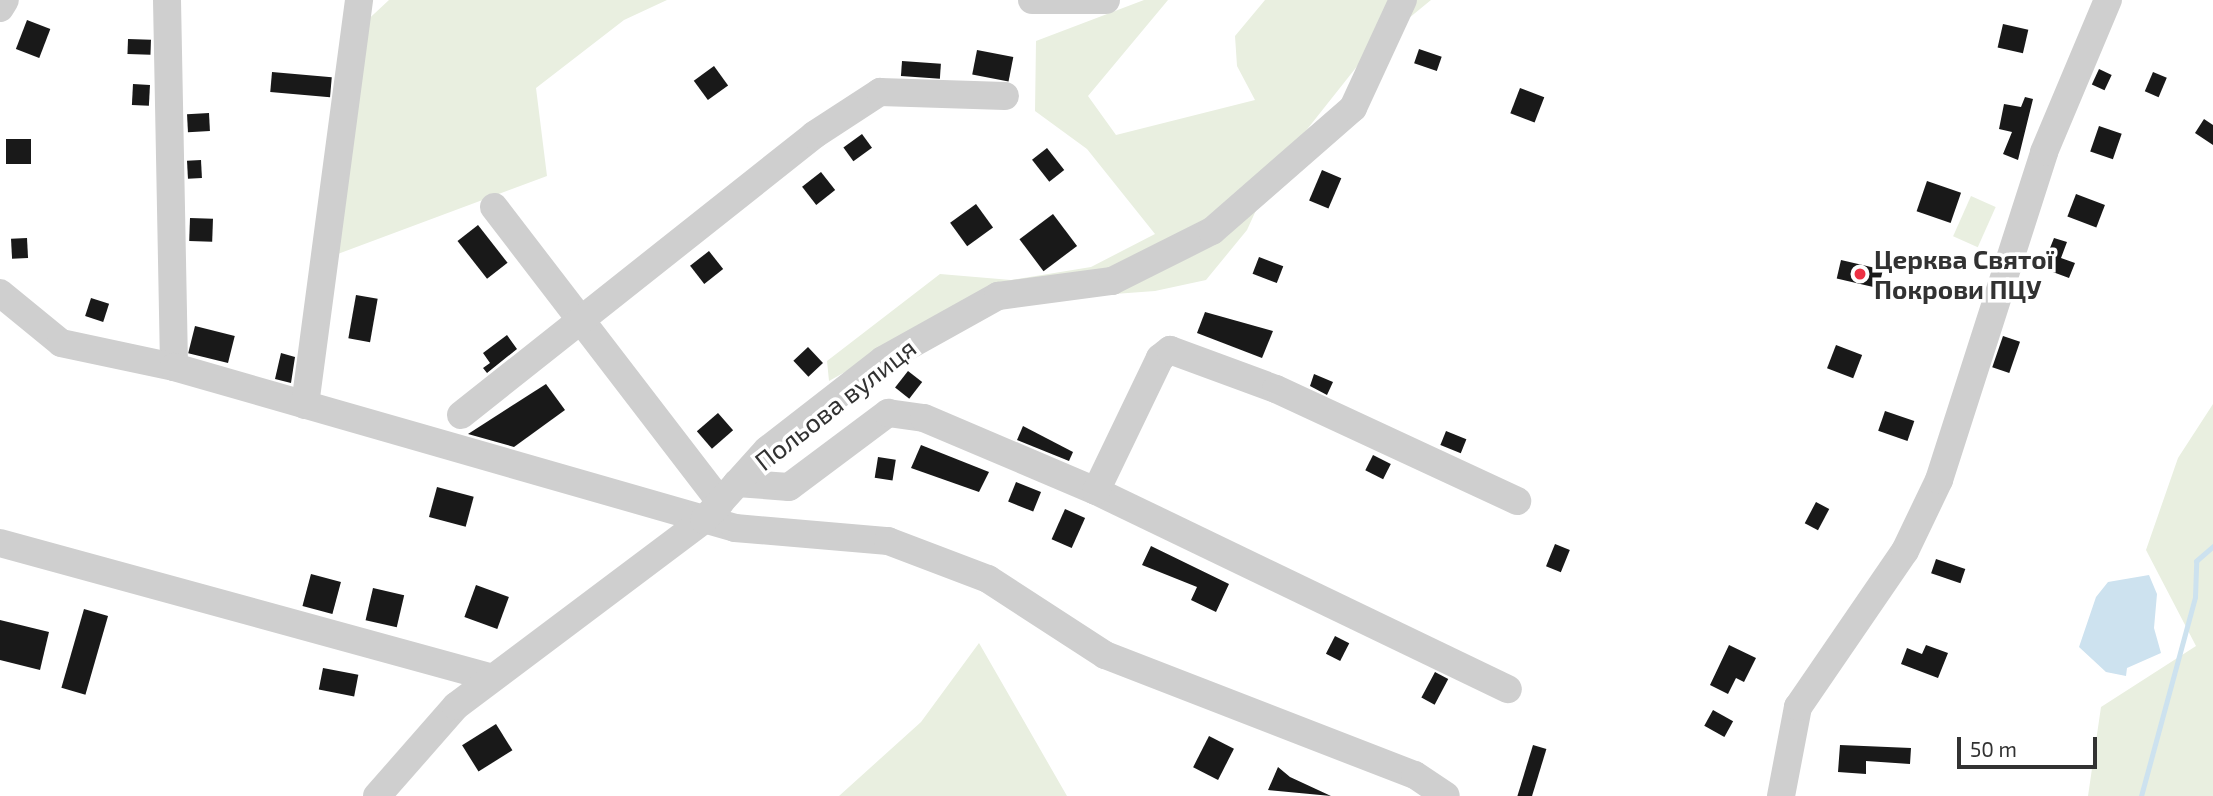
<!DOCTYPE html>
<meta charset="utf-8">
<style>
body{margin:0}
#map{position:relative;width:2213px;height:796px;overflow:hidden;background:#fff;font-family:"Exo 2",sans-serif}
div>[style]{position:absolute}
[style*='--x']{left:calc(var(--x)*1px);top:calc(var(--y)*1px);width:calc(var(--w)*1px);rotate:calc(var(--a)*1deg)}
.green>*{inset:0;background:#e9efe0;transform-origin:0 0}
.water>*{inset:0;background:#cde2ef}
.stream>*{height:5px;margin:-2.5px;padding:0 2.5px;transform-origin:2.5px;border-radius:2.5px;background:#cde2ef}
.building>*{inset:0;background:#191919;transform-origin:0 0}
.minor>*{height:28px;margin:-14px;padding:0 14px;transform-origin:14px;border-radius:14px;background:#cfcfcf}
.dots>*{width:19px;height:19px;translate:-50% -50%;box-sizing:border-box;border:4px solid #fff;border-radius:50%}
span{translate:-50% -50%;white-space:nowrap;text-align:center;line-height:1.15;-webkit-text-stroke:7px #fff;paint-order:stroke}
.poi-label{font-size:26px;color:#323232;font-weight:700}
.left{translate:0 -50%;text-align:left}
.street-label{font-size:26px;color:#323232}
.scale{position:absolute;left:1957px;top:737px;width:140px;height:32px;box-sizing:border-box;border:4px solid #323232;border-top:0;padding-left:9px;font-size:21px;line-height:24px;white-space:nowrap;color:#323232;-webkit-text-stroke:5px #fff;paint-order:stroke}
</style>
<div id="map">
<div class="green">
<i style="clip-path:polygon(389px 0,667px 0,624px 20px,536px 88px,547px 176px,327px 258px,360px 27px)"></i>
<i style="clip-path:polygon(1144px 0,1168px 0,1088px 96px,1116px 135px,1255px 100px,1237px 66px,1235px 36px,1265px 0,1431px 0,1370px 50px,1274px 171px,1247px 230px,1206px 280px,1155px 291px,964px 305px,829px 381px,827px 361px,940px 274px,1011px 280px,1091px 267px,1155px 234px,1087px 149px,1035px 111px,1036px 41px)"></i>
<i style="left:1971px;top:196px;width:27px;height:44px;rotate:24deg"></i>
<i style="clip-path:polygon(2213px 404px,2213px 796px,2088px 796px,2101px 707px,2196px 646px,2146px 550px,2178px 458px)"></i>
<i style="clip-path:polygon(979px 643px,1067px 796px,839px 796px,921px 722px)"></i>
</div>
<div class="water">
<i style="clip-path:polygon(2149px 575px,2157px 594px,2154px 628px,2161px 653px,2127px 668px,2126px 676px,2106px 672px,2079px 647px,2096px 597px,2108px 582px)"></i>
</div>
<div class="stream">
<i style="--x:2141;--y:796;--w:206;--a:-74.8"></i>
<i style="--x:2195;--y:597;--w:36;--a:-88"></i>
<i style="--x:2196;--y:561;--w:23;--a:-41"></i>
</div>
<div class="building">
<i style="left:27px;top:20px;width:25px;height:31px;rotate:21deg"></i>
<i style="left:2003px;top:24px;width:26px;height:24px;rotate:13deg"></i>
<i style="left:128px;top:39px;width:23px;height:15px;rotate:2deg"></i>
<i style="left:1419px;top:49px;width:24px;height:15px;rotate:19deg"></i>
<i style="left:977px;top:50px;width:37px;height:25px;rotate:11deg"></i>
<i style="left:902px;top:61px;width:39px;height:15px;rotate:4deg"></i>
<i style="left:714px;top:66px;width:24px;height:25px;rotate:54deg"></i>
<i style="left:2099px;top:69px;width:14px;height:17px;rotate:25deg"></i>
<i style="left:272px;top:72px;width:60px;height:20px;rotate:5deg"></i>
<i style="left:2153px;top:72px;width:15px;height:21px;rotate:23deg"></i>
<i style="left:133px;top:84px;width:17px;height:21px;rotate:3deg"></i>
<i style="left:1520px;top:88px;width:26px;height:27px;rotate:21deg"></i>
<i style="clip-path:polygon(2025px 97px,2033px 99px,2018px 160px,2003px 154px,2012px 132px,1999px 129px,2004px 104px,2021px 107px)"></i>
<i style="left:209px;top:113px;width:18px;height:22px;rotate:87deg"></i>
<i style="clip-path:polygon(2204px 119px,2213px 125px,2213px 145px,2195px 133px)"></i>
<i style="left:2099px;top:126px;width:24px;height:27px;rotate:19deg"></i>
<i style="left:862px;top:134px;width:17px;height:23px;rotate:54deg"></i>
<i style="left:6px;top:139px;width:25px;height:25px"></i>
<i style="left:1047px;top:148px;width:28px;height:19px;rotate:52deg"></i>
<i style="left:201px;top:160px;width:18px;height:14px;rotate:87deg"></i>
<i style="left:1322px;top:170px;width:21px;height:33px;rotate:23deg"></i>
<i style="left:821px;top:172px;width:23px;height:24px;rotate:52deg"></i>
<i style="left:1927px;top:181px;width:36px;height:32px;rotate:19deg"></i>
<i style="left:2076px;top:194px;width:31px;height:24px;rotate:21deg"></i>
<i style="left:976px;top:204px;width:29px;height:32px;rotate:54deg"></i>
<i style="left:1053px;top:214px;width:40px;height:42px;rotate:53deg"></i>
<i style="left:190px;top:218px;width:23px;height:23px;rotate:2deg"></i>
<i style="left:478px;top:225px;width:48px;height:26px;rotate:52deg"></i>
<i style="left:27px;top:238px;width:20px;height:16px;rotate:87deg"></i>
<i style="clip-path:polygon(2054px 238px,2067px 242px,2061px 258px,2075px 263px,2069px 278px,2042px 268px)"></i>
<i style="left:709px;top:251px;width:23px;height:24px;rotate:52deg"></i>
<i style="left:1259px;top:257px;width:26px;height:18px;rotate:21deg"></i>
<i style="left:1841px;top:260px;width:43px;height:19px;rotate:13deg"></i>
<i style="left:356px;top:295px;width:22px;height:44px;rotate:10deg"></i>
<i style="left:91px;top:298px;width:19px;height:19px;rotate:18deg"></i>
<i style="clip-path:polygon(1205px 312px,1273px 331px,1262px 358px,1197px 333px)"></i>
<i style="left:195px;top:326px;width:41px;height:28px;rotate:14deg"></i>
<i style="clip-path:polygon(507px 335px,517px 349px,487px 373px,483px 368px,490px 363px,483px 353px)"></i>
<i style="left:2003px;top:336px;width:18px;height:33px;rotate:19deg"></i>
<i style="left:1836px;top:345px;width:28px;height:25px;rotate:21deg"></i>
<i style="left:808px;top:347px;width:22px;height:20px;rotate:47deg"></i>
<i style="clip-path:polygon(281px 353px,295px 357px,291px 383px,275px 379px)"></i>
<i style="left:908px;top:371px;width:18px;height:21px;rotate:38deg"></i>
<i style="clip-path:polygon(1314px 374px,1333px 382px,1327px 395px,1310px 386px)"></i>
<i style="clip-path:polygon(546px 384px,565px 410px,514px 447px,468px 434px)"></i>
<i style="left:1885px;top:411px;width:31px;height:21px;rotate:19deg"></i>
<i style="left:718px;top:413px;width:23px;height:28px;rotate:49deg"></i>
<i style="clip-path:polygon(1023px 426px,1073px 452px,1069px 461px,1017px 440px)"></i>
<i style="left:1446px;top:431px;width:22px;height:15px;rotate:22deg"></i>
<i style="clip-path:polygon(921px 445px,989px 472px,979px 492px,911px 468px)"></i>
<i style="left:1373px;top:455px;width:20px;height:17px;rotate:27deg"></i>
<i style="left:878px;top:457px;width:18px;height:21px;rotate:9deg"></i>
<i style="left:1016px;top:482px;width:27px;height:21px;rotate:22deg"></i>
<i style="left:437px;top:487px;width:38px;height:31px;rotate:15deg"></i>
<i style="left:1816px;top:502px;width:15px;height:24px;rotate:28deg"></i>
<i style="left:1065px;top:509px;width:22px;height:33px;rotate:24deg"></i>
<i style="left:1555px;top:544px;width:16px;height:24px;rotate:22deg"></i>
<i style="clip-path:polygon(1151px 546px,1229px 584px,1216px 612px,1191px 600px,1197px 587px,1142px 565px)"></i>
<i style="left:1936px;top:559px;width:31px;height:15px;rotate:19deg"></i>
<i style="left:311px;top:574px;width:31px;height:33px;rotate:15deg"></i>
<i style="left:476px;top:585px;width:35px;height:34px;rotate:20deg"></i>
<i style="left:373px;top:588px;width:32px;height:33px;rotate:13deg"></i>
<i style="left:84px;top:609px;width:25px;height:82px;rotate:16deg"></i>
<i style="clip-path:polygon(0 620px,49px 632px,40px 670px,0 660px)"></i>
<i style="left:1335px;top:636px;width:16px;height:20px;rotate:27deg"></i>
<i style="clip-path:polygon(1729px 645px,1756px 658px,1744px 682px,1736px 678px,1728px 694px,1710px 685px)"></i>
<i style="clip-path:polygon(1926px 645px,1948px 653px,1938px 678px,1901px 664px,1907px 648px,1922px 654px)"></i>
<i style="left:323px;top:668px;width:36px;height:22px;rotate:11deg"></i>
<i style="left:1435px;top:672px;width:15px;height:29px;rotate:28deg"></i>
<i style="left:1713px;top:710px;width:23px;height:18px;rotate:29deg"></i>
<i style="left:496px;top:724px;width:31px;height:40px;rotate:58deg"></i>
<i style="left:1209px;top:736px;width:28px;height:35px;rotate:27deg"></i>
<i style="left:1533px;top:745px;width:14px;height:54px;rotate:17deg"></i>
<i style="clip-path:polygon(1840px 745px,1911px 748px,1910px 764px,1866px 761px,1866px 774px,1838px 772px)"></i>
<i style="clip-path:polygon(1278px 767px,1290px 777px,1331px 796px,1268px 790px)"></i>
</div>
<div class="minor">
<i style="--x:167;--y:0;--w:367;--a:88.9"></i>
<i style="--x:1032;--y:0;--w:74;--a:0"></i>
<i style="--x:0;--y:8;--w:9;--a:-58"></i>
<i style="--x:494;--y:207;--w:372;--a:52.5"></i>
<i style="--x:0;--y:293;--w:79;--a:39.3"></i>
<i style="--x:61;--y:343;--w:116;--a:12"></i>
<i style="--x:174;--y:367;--w:584;--a:16.01"></i>
<i style="--x:735;--y:528;--w:154;--a:4.9"></i>
<i style="--x:888;--y:541;--w:107;--a:20.8"></i>
<i style="--x:988;--y:579;--w:140;--a:33"></i>
<i style="--x:1105;--y:655;--w:332;--a:21.2"></i>
<i style="--x:1415;--y:775;--w:37;--a:34"></i>
<i style="--x:305;--y:405;--w:409;--a:-82.4"></i>
<i style="--x:461;--y:415;--w:451;--a:-38.4"></i>
<i style="--x:814;--y:135;--w:79;--a:-33.1"></i>
<i style="--x:880;--y:92;--w:125;--a:1.8"></i>
<i style="--x:737;--y:483;--w:52;--a:4.4"></i>
<i style="--x:789;--y:487;--w:124;--a:-36.8"></i>
<i style="--x:888;--y:413;--w:36;--a:8"></i>
<i style="--x:924;--y:418;--w:187;--a:23"></i>
<i style="--x:1096;--y:491;--w:457;--a:25.7"></i>
<i style="--x:1096;--y:491;--w:148;--a:-64.3"></i>
<i style="--x:1160;--y:358;--w:13;--a:-39"></i>
<i style="--x:1170;--y:350;--w:113;--a:20.2"></i>
<i style="--x:1276;--y:389;--w:266;--a:24.9"></i>
<i style="--x:0;--y:543;--w:511;--a:15.31"></i>
<i style="--x:377;--y:796;--w:120;--a:-48.7"></i>
<i style="--x:456;--y:706;--w:310;--a:-36.9"></i>
<i style="--x:704;--y:520;--w:94;--a:-48"></i>
<i style="--x:767;--y:450;--w:147;--a:-37.8"></i>
<i style="--x:883;--y:360;--w:132;--a:-29.1"></i>
<i style="--x:998;--y:296;--w:115;--a:-7.5"></i>
<i style="--x:1112;--y:281;--w:112;--a:-26.6"></i>
<i style="--x:1212;--y:231;--w:187;--a:-41.1"></i>
<i style="--x:1353;--y:108;--w:119;--a:-65.2"></i>
<i style="--x:1781;--y:796;--w:91;--a:-79.2"></i>
<i style="--x:1798;--y:707;--w:189;--a:-55.6"></i>
<i style="--x:1905;--y:551;--w:79;--a:-64.4"></i>
<i style="--x:1939;--y:480;--w:344;--a:-72.2"></i>
<i style="--x:2044;--y:152;--w:165;--a:-67.2"></i>
</div>
<div class="dots">
<i style="left:1860px;top:274px;background:#ed3144"></i>
</div>
<div class="poi-label">
<span class="left" style="left:1874px;top:274px">Церква Святої<br>Покрови ПЦУ</span>
</div>
<div class="street-label">
<span style="left:835px;top:404px;rotate:-38deg">Польова вулиця</span>
</div>
<div class="scale">50 m</div>
</div>
